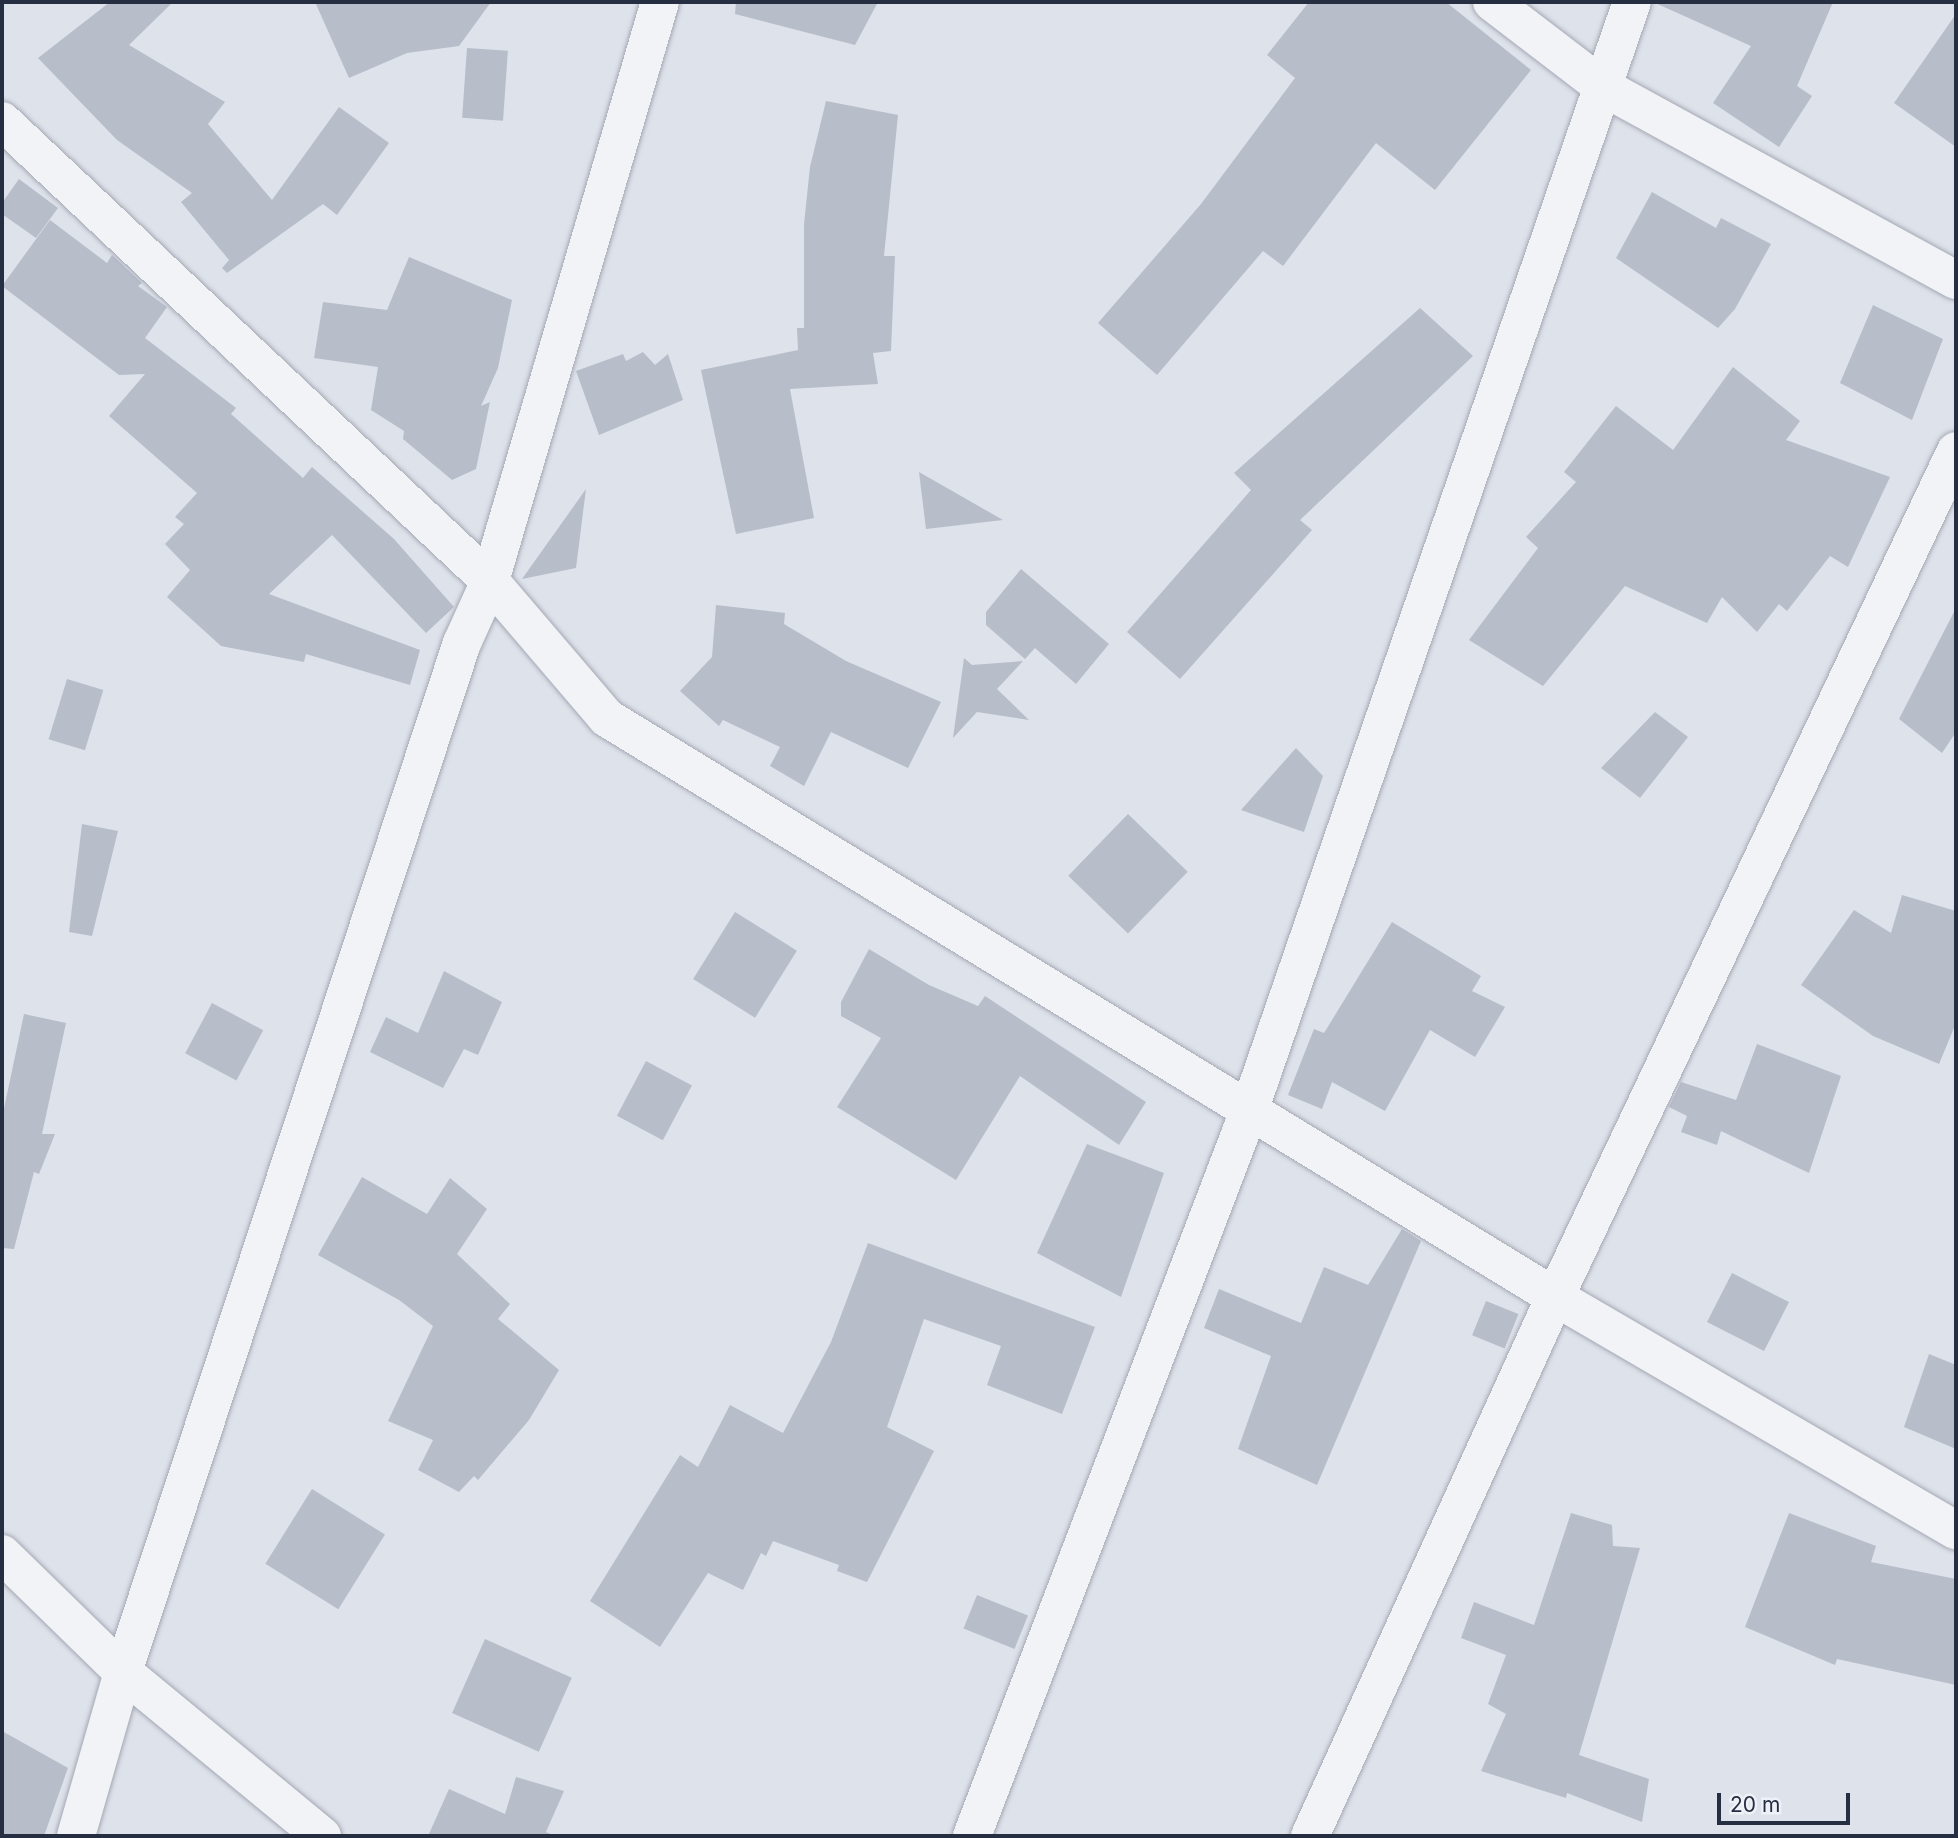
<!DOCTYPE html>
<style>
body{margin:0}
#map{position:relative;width:1958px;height:1838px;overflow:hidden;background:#dee2ea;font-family:Inter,sans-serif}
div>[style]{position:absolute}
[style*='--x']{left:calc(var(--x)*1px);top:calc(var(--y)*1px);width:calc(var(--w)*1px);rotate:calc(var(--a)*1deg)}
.building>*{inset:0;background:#b8bdca;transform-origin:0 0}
.roads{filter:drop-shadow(0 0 2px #a3a8b4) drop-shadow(0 0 2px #a3a8b4)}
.street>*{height:38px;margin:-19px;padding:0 19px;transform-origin:19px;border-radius:19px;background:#f2f3f7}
span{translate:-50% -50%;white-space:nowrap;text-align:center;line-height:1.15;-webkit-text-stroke:5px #eef1f7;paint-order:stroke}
.frame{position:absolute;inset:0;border:4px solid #262e42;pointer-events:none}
.scale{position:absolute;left:1717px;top:1793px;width:133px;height:32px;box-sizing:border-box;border:4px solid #262e42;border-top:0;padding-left:9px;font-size:21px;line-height:24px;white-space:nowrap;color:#262e42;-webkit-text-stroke:5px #eef1f7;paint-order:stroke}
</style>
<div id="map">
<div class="building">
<i style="clip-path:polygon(110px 2px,173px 2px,129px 45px,225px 102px,208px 124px,272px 200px,339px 107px,389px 143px,337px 215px,323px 204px,227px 273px,222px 268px,229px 260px,181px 202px,192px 193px,117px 140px,38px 58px)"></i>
<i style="clip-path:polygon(315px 2px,491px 2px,459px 46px,407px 53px,349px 78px)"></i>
<i style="clip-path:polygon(736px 2px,878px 2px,855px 45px,735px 14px)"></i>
<i style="clip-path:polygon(1309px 2px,1446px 2px,1531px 70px,1435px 190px,1376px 143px,1283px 266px,1263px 251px,1157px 375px,1098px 323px,1201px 204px,1295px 78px,1267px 55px)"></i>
<i style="clip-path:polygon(1653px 2px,1833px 2px,1797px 86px,1812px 96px,1779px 147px,1713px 103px,1751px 46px)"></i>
<i style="clip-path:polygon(1956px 14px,1956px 147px,1894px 103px)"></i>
<i style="left:467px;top:48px;width:41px;height:70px;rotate:4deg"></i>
<i style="clip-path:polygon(826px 101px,898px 115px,884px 256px,895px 256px,891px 351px,873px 353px,878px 384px,790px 389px,814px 518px,736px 534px,701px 370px,798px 350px,797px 328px,804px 328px,804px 224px,810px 167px)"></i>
<i style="clip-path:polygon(19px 179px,58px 208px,36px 238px,2px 214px,2px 203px)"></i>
<i style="clip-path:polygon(1652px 192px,1716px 228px,1721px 218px,1771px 244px,1735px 309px,1718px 328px,1616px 258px)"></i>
<i style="clip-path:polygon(50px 220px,107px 263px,112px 255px,142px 283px,138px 286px,167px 307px,145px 338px,236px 408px,231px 414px,303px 478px,312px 467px,394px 539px,454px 607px,426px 633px,332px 535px,269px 594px,420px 650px,410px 685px,306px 654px,304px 662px,221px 646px,167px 597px,190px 570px,165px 544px,184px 524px,175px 517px,197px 493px,109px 416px,145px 374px,119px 375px,2px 286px)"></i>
<i style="clip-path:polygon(409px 257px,512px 300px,498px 368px,481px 406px,490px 402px,476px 469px,452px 480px,403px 439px,404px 431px,371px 410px,378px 367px,314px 358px,323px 302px,387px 310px)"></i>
<i style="clip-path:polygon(1873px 305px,1943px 339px,1912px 420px,1840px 383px)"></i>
<i style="clip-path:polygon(1420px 308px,1473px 356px,1300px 520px,1312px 530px,1180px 679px,1127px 632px,1251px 490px,1234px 473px)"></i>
<i style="clip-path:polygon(643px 352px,655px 365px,668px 354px,683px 400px,599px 435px,576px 371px,623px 354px,626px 361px)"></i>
<i style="clip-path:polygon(1733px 367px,1800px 421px,1786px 440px,1890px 477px,1848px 567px,1830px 556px,1787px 611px,1779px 604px,1757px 632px,1722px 597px,1707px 623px,1625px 586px,1543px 686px,1469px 640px,1538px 548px,1526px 537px,1576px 482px,1564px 472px,1616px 406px,1673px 450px)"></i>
<i style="clip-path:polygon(919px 472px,1003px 520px,926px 529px)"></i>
<i style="clip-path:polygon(586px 489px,576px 568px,522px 579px)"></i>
<i style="clip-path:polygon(1021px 569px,1109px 644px,1076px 684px,1035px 648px,1025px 659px,986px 625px,986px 612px)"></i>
<i style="clip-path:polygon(716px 605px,785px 613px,784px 624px,846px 661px,941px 702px,908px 768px,831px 732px,804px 786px,770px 766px,780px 747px,723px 720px,719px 726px,680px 691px,712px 657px)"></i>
<i style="clip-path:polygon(1956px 608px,1956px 732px,1942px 753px,1899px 719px)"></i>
<i style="clip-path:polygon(964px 658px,972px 665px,1023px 661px,997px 689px,1029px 720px,977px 712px,953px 738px)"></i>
<i style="left:67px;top:679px;width:38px;height:63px;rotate:17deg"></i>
<i style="clip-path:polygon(1655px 712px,1688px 737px,1640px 798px,1601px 768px)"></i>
<i style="clip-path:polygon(1296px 748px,1323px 776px,1304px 832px,1241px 810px)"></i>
<i style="left:1128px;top:814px;width:83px;height:86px;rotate:44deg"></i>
<i style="clip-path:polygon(82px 824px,118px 831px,92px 936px,69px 932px)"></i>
<i style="clip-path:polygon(1902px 895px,1956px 911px,1956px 1023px,1939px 1064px,1873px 1036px,1801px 985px,1854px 910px,1891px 933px)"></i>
<i style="left:735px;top:912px;width:73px;height:79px;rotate:32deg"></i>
<i style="clip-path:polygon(1392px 922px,1481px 976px,1472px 991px,1505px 1007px,1475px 1057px,1430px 1030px,1385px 1111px,1332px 1082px,1322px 1109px,1288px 1095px,1314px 1029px,1324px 1033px)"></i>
<i style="clip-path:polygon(869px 949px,929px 985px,978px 1006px,985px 996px,1146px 1102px,1119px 1145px,1020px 1076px,956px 1180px,837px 1107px,881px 1038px,841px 1016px,841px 1002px)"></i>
<i style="clip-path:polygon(444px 971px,502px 1002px,478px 1055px,464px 1049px,443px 1088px,370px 1052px,386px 1017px,418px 1033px)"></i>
<i style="left:212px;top:1003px;width:58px;height:57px;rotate:28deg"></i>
<i style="clip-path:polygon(24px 1014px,66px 1023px,42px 1134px,55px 1134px,39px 1174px,34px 1172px,14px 1249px,2px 1248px,2px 1118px)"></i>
<i style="clip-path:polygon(1757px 1044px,1841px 1076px,1809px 1173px,1721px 1131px,1717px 1145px,1681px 1132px,1687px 1116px,1669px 1107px,1681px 1082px,1736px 1100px)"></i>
<i style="left:646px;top:1061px;width:52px;height:62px;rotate:28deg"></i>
<i style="clip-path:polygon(1087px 1144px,1164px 1173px,1121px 1297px,1037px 1253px)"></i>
<i style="clip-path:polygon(362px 1177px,427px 1214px,450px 1178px,487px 1209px,457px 1254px,510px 1304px,498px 1319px,559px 1370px,529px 1420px,478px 1480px,474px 1476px,459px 1492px,418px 1470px,433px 1440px,388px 1421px,433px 1326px,399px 1300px,318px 1255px)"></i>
<i style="clip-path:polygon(1402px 1229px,1421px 1241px,1317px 1485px,1238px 1449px,1271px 1356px,1204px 1328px,1219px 1289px,1301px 1323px,1324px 1267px,1368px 1285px)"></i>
<i style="clip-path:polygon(868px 1243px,1095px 1327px,1062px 1414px,987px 1385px,1001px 1346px,924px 1319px,887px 1427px,934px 1451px,867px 1582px,837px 1571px,839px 1565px,773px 1541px,766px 1556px,761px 1553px,743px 1590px,708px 1573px,660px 1647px,590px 1601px,680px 1455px,698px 1467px,730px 1405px,783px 1433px,831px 1342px)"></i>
<i style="left:1732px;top:1273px;width:64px;height:55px;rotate:27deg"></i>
<i style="left:1486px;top:1301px;width:35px;height:37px;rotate:22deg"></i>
<i style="clip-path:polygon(1929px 1354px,1956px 1365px,1956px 1449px,1904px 1427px)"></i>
<i style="left:312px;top:1489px;width:86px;height:88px;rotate:32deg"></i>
<i style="clip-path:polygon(1571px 1513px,1612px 1525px,1613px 1546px,1640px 1548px,1579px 1755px,1649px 1779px,1642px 1822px,1567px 1793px,1566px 1798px,1481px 1771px,1506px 1714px,1488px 1704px,1506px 1655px,1461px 1638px,1474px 1602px,1534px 1625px)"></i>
<i style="clip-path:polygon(1789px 1513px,1876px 1546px,1871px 1562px,1956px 1579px,1956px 1685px,1837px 1659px,1835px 1665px,1745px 1627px)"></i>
<i style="left:977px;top:1595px;width:55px;height:36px;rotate:22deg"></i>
<i style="left:485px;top:1639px;width:95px;height:81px;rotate:24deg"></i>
<i style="clip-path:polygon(2px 1731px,68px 1768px,44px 1836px,2px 1836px)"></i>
<i style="clip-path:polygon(516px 1777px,564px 1791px,546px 1832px,555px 1836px,428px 1836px,449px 1789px,505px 1814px)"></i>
</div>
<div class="roads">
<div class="street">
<i style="--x:1492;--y:2;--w:140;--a:37.4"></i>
<i style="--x:1603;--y:87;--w:402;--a:28.7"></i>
<i style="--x:2;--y:121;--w:671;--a:43.31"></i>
<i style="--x:490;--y:581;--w:180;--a:49.5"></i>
<i style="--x:607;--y:718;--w:1111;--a:31.41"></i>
<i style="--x:1555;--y:1297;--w:464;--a:30.2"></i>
<i style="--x:2;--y:1554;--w:169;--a:44.3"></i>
<i style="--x:123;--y:1672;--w:258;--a:39.5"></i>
<i style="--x:76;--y:1836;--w:171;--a:-74"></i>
<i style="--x:123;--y:1672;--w:1083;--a:-71.77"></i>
<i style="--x:462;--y:643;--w:68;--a:-65.7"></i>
<i style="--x:490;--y:581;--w:603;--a:-73.64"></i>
<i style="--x:972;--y:1836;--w:776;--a:-69.09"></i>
<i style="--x:1249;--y:1111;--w:1173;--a:-70.95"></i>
<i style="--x:1310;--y:1836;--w:592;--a:-65.56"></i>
<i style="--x:1555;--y:1297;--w:936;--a:-64.64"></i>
</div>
</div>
<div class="frame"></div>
<div class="scale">20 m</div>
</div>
